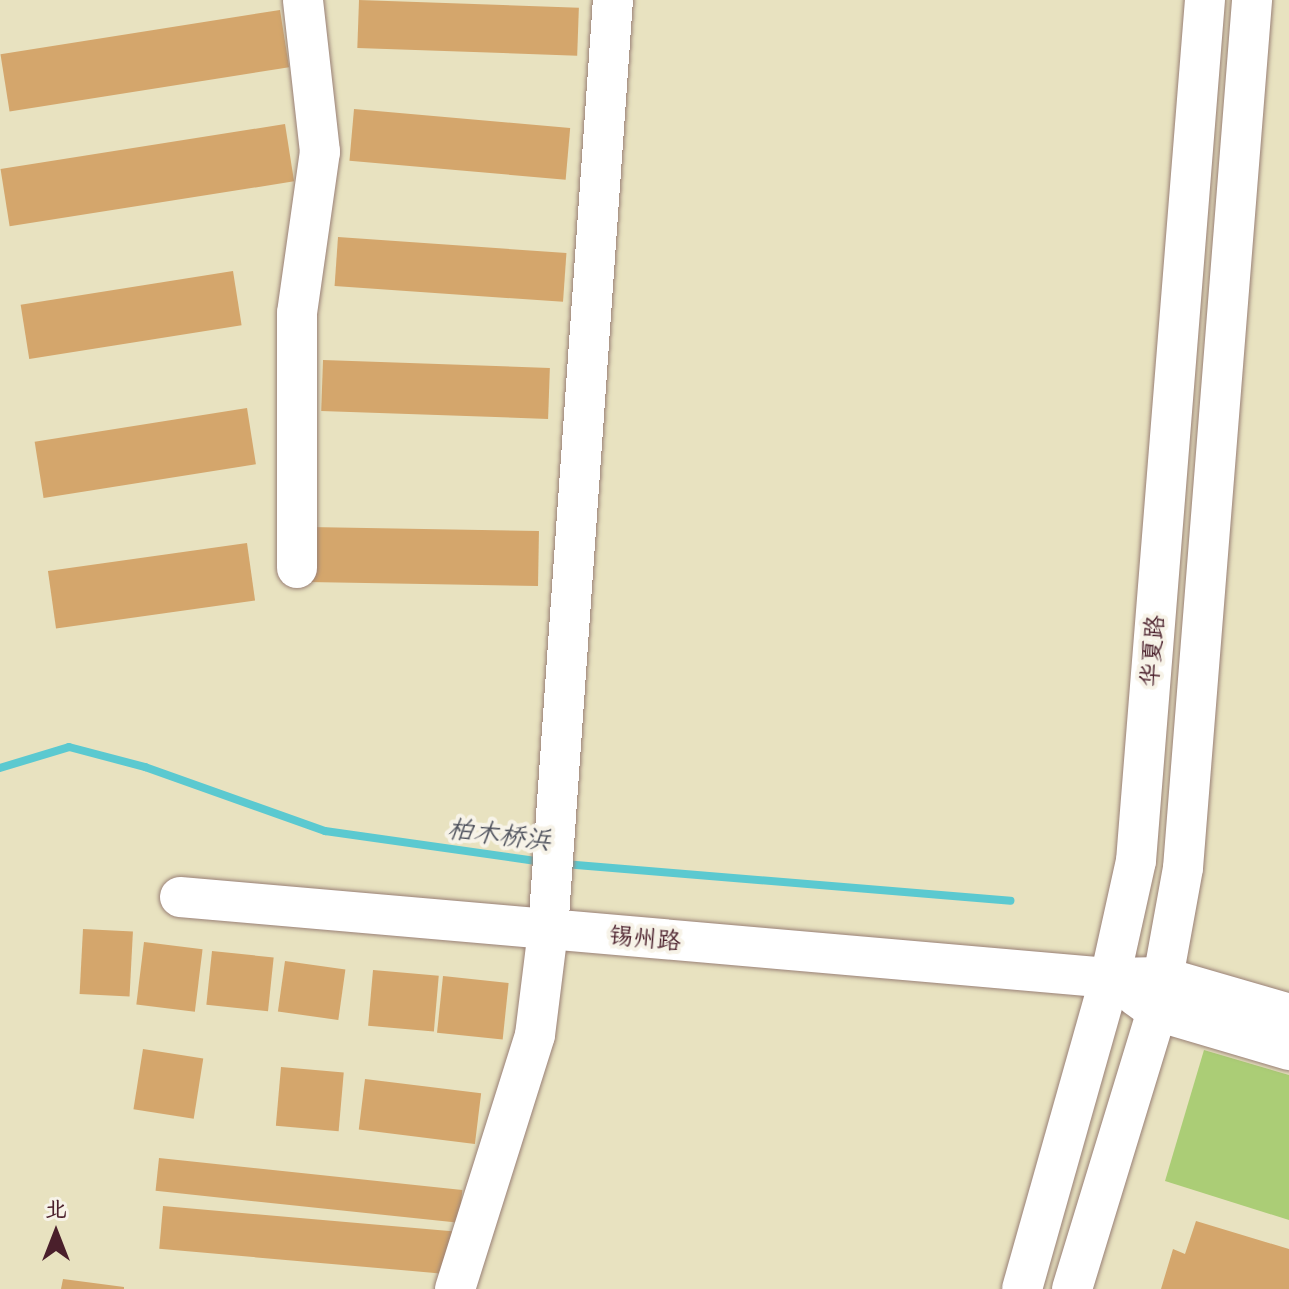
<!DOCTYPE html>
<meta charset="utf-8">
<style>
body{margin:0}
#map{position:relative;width:1289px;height:1289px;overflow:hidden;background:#e8e2c0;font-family:Pangolin,"LXGW WenKai TC",sans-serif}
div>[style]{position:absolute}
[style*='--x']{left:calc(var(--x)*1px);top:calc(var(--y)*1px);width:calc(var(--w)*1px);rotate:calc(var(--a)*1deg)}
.green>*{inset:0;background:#abcd76}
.stream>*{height:8px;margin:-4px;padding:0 4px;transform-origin:4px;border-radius:4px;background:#5bc9d0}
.building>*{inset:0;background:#d4a66c;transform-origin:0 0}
.roads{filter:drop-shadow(0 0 2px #998076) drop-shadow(0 0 2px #998076)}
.minor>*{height:40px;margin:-20px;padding:0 20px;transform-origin:20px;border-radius:20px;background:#fff}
span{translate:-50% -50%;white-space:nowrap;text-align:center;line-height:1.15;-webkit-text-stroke:8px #f7f3e8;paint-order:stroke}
.street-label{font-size:24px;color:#4a1f2b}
.water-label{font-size:26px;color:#4f525d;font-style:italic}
.north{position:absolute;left:16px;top:1193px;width:80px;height:80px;-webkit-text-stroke:6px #f7f3e8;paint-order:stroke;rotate:0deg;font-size:22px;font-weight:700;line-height:32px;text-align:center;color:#4a1f2b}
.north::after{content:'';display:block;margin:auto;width:28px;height:36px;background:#4a1f2b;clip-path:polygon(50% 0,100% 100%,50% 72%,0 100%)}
</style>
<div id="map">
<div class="green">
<i style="clip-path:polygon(1204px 1050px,1289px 1075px,1289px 1220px,1165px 1181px)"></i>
</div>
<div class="stream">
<i style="--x:0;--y:768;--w:72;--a:-16.9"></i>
<i style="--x:69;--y:747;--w:79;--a:14.7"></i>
<i style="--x:145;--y:767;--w:191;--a:19.6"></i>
<i style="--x:325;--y:831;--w:220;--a:8.1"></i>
<i style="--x:564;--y:864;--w:448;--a:4.7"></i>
</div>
<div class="building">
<i style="left:359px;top:0;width:220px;height:48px;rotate:2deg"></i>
<i style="left:280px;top:10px;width:58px;height:283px;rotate:81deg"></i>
<i style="left:354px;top:109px;width:217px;height:52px;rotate:5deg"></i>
<i style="left:285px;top:124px;width:58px;height:288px;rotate:81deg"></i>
<i style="left:338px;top:237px;width:229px;height:49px;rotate:4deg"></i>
<i style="left:233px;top:271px;width:55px;height:215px;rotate:81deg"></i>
<i style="left:323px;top:360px;width:227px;height:51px;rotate:2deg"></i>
<i style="left:247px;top:408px;width:57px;height:215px;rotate:81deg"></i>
<i style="left:309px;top:527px;width:230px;height:55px;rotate:1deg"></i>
<i style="left:247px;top:543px;width:58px;height:201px;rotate:82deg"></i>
<i style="left:83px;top:929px;width:50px;height:65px;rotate:3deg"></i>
<i style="left:144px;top:942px;width:59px;height:63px;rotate:7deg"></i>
<i style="left:212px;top:951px;width:62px;height:54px;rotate:6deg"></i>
<i style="left:285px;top:961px;width:61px;height:51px;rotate:8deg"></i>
<i style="left:373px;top:970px;width:66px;height:56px;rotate:5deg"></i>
<i style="left:443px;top:976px;width:66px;height:57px;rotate:6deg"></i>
<i style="left:143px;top:1049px;width:61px;height:61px;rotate:9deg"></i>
<i style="left:281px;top:1067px;width:63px;height:59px;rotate:5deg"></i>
<i style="left:365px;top:1079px;width:117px;height:51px;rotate:7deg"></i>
<i style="left:159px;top:1158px;width:305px;height:33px;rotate:6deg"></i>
<i style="left:163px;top:1206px;width:296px;height:43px;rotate:5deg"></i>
<i style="clip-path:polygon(1196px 1221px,1289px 1249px,1289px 1289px,1161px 1289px,1173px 1249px,1185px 1254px)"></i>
<i style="clip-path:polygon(63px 1279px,124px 1287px,124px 1289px,61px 1289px)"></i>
</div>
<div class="roads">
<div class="minor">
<i style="--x:297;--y:568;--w:255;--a:-90"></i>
<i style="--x:297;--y:313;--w:163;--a:-81.9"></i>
<i style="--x:320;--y:152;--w:153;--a:-96.4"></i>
<i style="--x:180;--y:897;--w:934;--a:4.98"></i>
<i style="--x:1110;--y:978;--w:52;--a:-1.1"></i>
<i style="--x:1162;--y:977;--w:132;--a:16.2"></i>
<i style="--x:1136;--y:996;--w:26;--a:36"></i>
<i style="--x:1157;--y:1011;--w:138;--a:16.5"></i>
<i style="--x:455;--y:1289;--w:266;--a:-72.5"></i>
<i style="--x:535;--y:1035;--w:105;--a:-82.9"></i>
<i style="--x:548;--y:931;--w:933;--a:-86.01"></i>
<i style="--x:1022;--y:1289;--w:323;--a:-74.2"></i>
<i style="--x:1110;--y:978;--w:120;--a:-77.5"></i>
<i style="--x:1136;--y:861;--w:864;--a:-85.42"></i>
<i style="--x:1072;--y:1289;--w:291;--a:-73"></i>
<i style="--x:1157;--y:1011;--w:145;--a:-79.7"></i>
<i style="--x:1183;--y:868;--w:871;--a:-85.45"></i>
</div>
</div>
<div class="street-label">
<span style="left:1153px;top:651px;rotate:-85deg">华夏路</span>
<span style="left:645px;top:939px;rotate:5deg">锡州路</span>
</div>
<div class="water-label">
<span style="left:499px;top:836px;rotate:7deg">柏木桥浜</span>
</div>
<div class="north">北</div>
</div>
